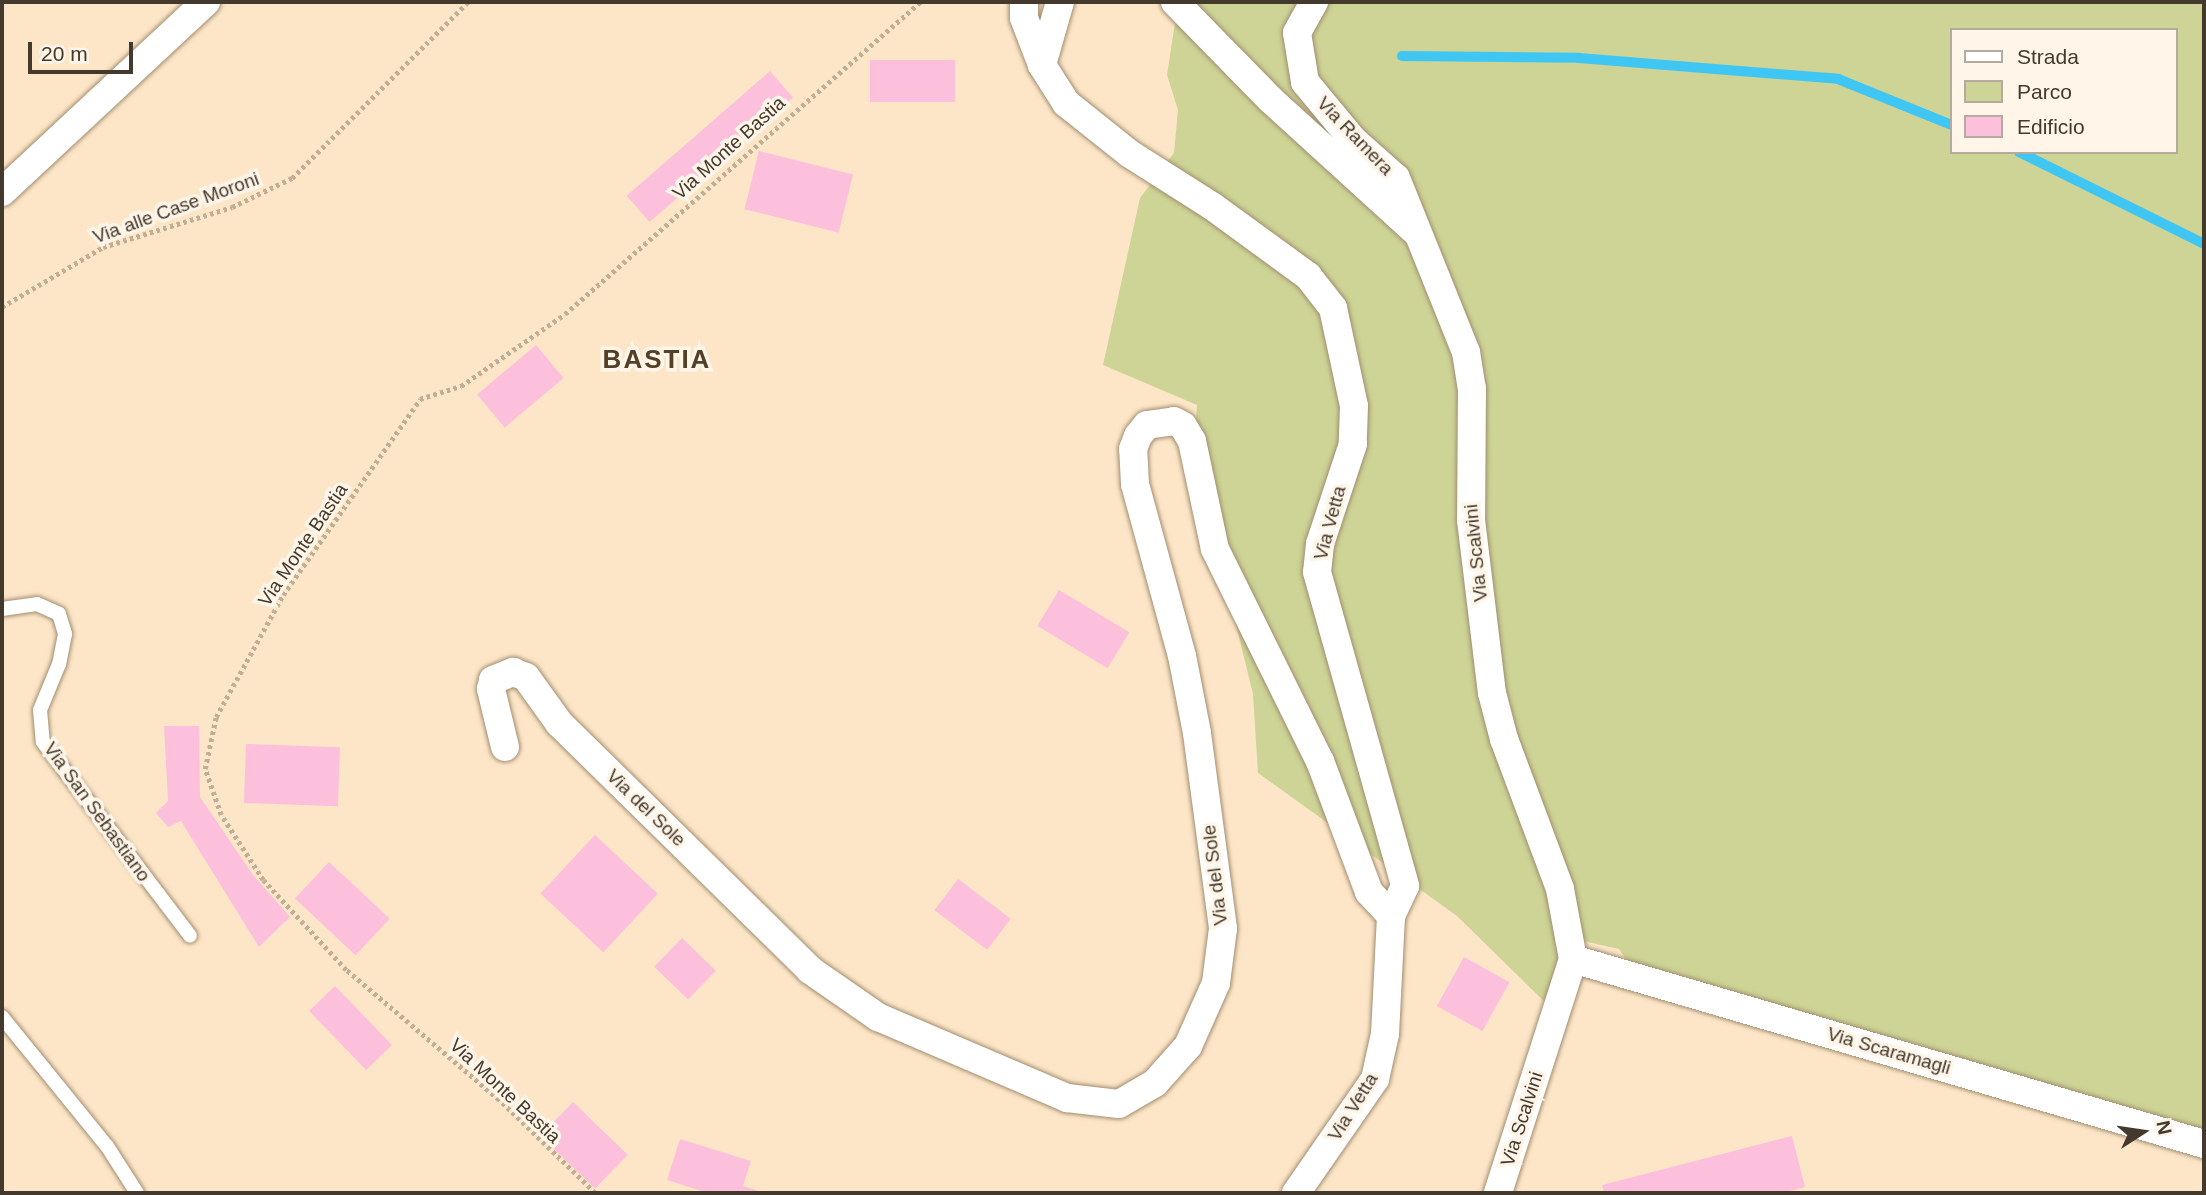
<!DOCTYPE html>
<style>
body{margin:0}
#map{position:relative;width:2206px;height:1195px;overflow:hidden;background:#fde6c7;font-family:Arial,sans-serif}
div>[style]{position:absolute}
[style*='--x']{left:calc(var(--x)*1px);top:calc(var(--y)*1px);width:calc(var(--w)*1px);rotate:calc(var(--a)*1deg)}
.green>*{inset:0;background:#cdd495}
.stream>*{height:10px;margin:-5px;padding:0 5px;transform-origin:5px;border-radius:5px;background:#40c6f3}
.building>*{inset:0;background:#fcc0dd;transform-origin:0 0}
.path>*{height:4.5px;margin-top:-2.25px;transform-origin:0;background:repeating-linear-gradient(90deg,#c1ae96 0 3.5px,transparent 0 7px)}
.roads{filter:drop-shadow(0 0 2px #a28d71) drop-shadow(0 0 2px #a28d71)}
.service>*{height:14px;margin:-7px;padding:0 7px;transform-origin:7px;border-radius:7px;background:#fff}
.minor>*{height:28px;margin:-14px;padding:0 14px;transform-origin:14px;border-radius:14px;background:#fff}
span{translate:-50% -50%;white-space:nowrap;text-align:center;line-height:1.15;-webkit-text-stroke:7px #fff5e9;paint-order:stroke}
.street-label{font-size:19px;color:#43392d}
.district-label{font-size:26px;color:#534027;font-weight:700;letter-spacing:2px}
.frame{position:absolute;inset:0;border:4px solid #43392d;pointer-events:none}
.legend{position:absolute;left:1950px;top:28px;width:228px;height:126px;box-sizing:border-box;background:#fff5e9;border:2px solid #b4aa9e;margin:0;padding:9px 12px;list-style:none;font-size:21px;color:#43392d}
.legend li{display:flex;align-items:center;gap:14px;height:35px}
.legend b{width:35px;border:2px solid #b4aa9e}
.north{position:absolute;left:2108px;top:1097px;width:70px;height:70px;-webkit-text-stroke:5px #fff5e9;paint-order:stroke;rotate:78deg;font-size:19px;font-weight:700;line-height:28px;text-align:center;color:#43392d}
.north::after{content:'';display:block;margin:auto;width:24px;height:32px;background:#43392d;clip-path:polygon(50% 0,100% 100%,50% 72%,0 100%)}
.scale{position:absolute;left:28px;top:42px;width:105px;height:32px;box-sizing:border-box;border:4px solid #43392d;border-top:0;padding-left:9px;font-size:21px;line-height:24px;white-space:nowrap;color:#43392d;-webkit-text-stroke:5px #fff5e9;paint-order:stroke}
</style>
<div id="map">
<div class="green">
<i style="clip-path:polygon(evenodd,1189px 2px,2204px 2px,2204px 1130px,1636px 974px,1619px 949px,1583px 941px,1556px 1013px,1457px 916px,1258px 773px,1253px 694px,1194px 454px,1197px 405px,1103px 365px,1140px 198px,1174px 153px,1178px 110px,1167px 75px,1175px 23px,1189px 2px,1952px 30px,2176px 30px,2176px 152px,1952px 152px,1952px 30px)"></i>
</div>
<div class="stream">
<i style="--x:1402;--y:56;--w:177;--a:0.6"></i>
<i style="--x:1579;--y:58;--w:260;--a:4.6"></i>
<i style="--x:1838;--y:79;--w:123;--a:22"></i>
<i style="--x:2019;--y:152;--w:207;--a:26.4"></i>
</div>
<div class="building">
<i style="left:870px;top:60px;width:85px;height:42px"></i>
<i style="left:770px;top:71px;width:35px;height:190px;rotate:49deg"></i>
<i style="left:759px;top:151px;width:97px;height:60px;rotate:14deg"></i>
<i style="left:536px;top:345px;width:43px;height:77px;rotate:50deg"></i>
<i style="left:1059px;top:590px;width:82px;height:42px;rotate:31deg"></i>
<i style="clip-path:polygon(164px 726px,199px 726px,200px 797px,253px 875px,290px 917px,259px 947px,181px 821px,168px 827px,156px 813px,168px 801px)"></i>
<i style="left:246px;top:744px;width:94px;height:59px;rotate:2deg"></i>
<i style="left:595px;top:835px;width:86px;height:80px;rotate:43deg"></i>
<i style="left:329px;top:862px;width:83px;height:50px;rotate:43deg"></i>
<i style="left:958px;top:879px;width:66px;height:39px;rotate:37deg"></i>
<i style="left:682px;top:938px;width:47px;height:40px;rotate:44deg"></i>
<i style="left:1464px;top:957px;width:52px;height:56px;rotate:29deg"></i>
<i style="left:335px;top:986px;width:82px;height:36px;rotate:46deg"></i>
<i style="left:573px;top:1102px;width:76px;height:47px;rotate:44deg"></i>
<i style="clip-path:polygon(1792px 1136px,1805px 1187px,1783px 1193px,1604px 1193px,1602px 1185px)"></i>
<i style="clip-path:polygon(680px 1139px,751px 1161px,743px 1186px,765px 1193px,708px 1193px,667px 1180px)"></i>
</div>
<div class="path">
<i style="--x:2;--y:307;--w:117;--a:-30.7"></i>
<i style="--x:103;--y:247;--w:135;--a:-17.2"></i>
<i style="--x:232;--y:207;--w:67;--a:-25.8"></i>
<i style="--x:292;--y:178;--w:249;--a:-45"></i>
<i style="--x:595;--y:1193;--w:134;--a:-135.9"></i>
<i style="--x:499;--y:1100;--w:201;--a:-139.6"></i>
<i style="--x:346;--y:970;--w:122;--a:-132.7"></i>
<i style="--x:263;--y:880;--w:77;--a:-122.9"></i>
<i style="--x:221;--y:815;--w:49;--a:-109.2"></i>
<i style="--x:205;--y:769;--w:53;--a:-78.1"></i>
<i style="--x:216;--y:717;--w:139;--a:-61.2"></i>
<i style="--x:283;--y:595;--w:239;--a:-55"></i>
<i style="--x:420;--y:399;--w:43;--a:-17.6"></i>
<i style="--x:461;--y:386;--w:126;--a:-34.7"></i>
<i style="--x:565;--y:314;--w:473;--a:-41.3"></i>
</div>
<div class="roads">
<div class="service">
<i style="--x:2;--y:609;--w:35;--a:-8"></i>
<i style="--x:37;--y:604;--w:24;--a:24"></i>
<i style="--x:59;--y:614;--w:21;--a:73"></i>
<i style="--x:65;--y:634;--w:31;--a:101"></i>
<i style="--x:59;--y:664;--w:50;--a:112.4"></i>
<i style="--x:40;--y:710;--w:32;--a:85"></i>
<i style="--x:43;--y:742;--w:243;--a:52.8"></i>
<i style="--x:2;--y:1017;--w:166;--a:50.9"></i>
<i style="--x:107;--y:1146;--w:56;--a:57.4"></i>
</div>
<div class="minor">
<i style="--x:1024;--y:2;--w:16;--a:90"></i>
<i style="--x:1024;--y:18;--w:50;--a:69"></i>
<i style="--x:1042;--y:65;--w:45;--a:57.7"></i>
<i style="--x:1066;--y:103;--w:82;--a:38.6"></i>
<i style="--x:1130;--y:154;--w:97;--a:32.4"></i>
<i style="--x:1212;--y:206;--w:119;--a:36.1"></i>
<i style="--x:1308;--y:276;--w:41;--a:52"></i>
<i style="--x:1333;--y:308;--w:100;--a:77.9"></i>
<i style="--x:1354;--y:406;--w:38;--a:92"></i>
<i style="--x:1353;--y:444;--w:105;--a:108.3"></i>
<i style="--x:1320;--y:544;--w:28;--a:96"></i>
<i style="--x:1317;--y:572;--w:326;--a:74.3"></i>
<i style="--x:1405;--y:886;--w:33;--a:115"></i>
<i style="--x:1391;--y:916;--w:118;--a:92.9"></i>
<i style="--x:1385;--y:1034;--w:46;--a:102.5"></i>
<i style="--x:1375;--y:1079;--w:139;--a:124.7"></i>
<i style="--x:1175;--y:2;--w:137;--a:45.6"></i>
<i style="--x:1271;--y:100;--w:197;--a:42.3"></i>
<i style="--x:1314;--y:2;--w:35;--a:119"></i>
<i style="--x:1297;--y:33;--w:50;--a:80.7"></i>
<i style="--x:1305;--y:82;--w:75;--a:50.4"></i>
<i style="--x:1353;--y:140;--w:57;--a:41.5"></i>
<i style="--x:1396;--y:178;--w:188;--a:68.1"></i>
<i style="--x:1466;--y:352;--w:36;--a:81"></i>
<i style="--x:1472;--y:388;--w:132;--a:90.4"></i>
<i style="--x:1471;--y:520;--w:174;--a:83.1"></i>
<i style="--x:1492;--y:693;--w:48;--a:75.4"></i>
<i style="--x:1504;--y:739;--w:160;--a:69.5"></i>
<i style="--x:1560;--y:889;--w:71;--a:79.5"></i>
<i style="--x:1573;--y:959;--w:246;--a:107.8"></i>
<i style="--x:1042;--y:65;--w:66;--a:-74.1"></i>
<i style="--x:2;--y:192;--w:279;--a:-43"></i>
<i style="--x:505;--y:747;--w:60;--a:-103.6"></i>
<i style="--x:491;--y:689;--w:9;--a:-77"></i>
<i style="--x:493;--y:680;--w:22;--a:-22"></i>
<i style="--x:513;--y:672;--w:14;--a:21"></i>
<i style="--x:526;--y:677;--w:57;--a:54.3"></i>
<i style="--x:559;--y:723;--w:352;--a:44.5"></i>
<i style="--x:810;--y:970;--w:83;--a:34.7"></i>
<i style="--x:878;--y:1017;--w:206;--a:23.2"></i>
<i style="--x:1067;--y:1098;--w:52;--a:6.6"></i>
<i style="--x:1119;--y:1104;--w:42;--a:-30.3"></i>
<i style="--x:1155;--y:1083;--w:50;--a:-48.3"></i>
<i style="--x:1188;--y:1046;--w:69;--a:-66"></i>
<i style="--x:1216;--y:983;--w:55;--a:-82.7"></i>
<i style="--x:1223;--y:928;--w:197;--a:-97.6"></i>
<i style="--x:1197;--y:733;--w:78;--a:-101"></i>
<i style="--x:1182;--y:656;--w:178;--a:-105.3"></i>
<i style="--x:1135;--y:484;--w:35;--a:-93"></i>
<i style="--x:1133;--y:449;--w:14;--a:-69"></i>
<i style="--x:1138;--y:436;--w:14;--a:-51"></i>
<i style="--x:1147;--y:425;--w:27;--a:-8"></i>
<i style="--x:1174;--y:421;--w:10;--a:29"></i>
<i style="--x:1183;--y:426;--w:17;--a:59"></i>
<i style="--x:1192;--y:441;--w:110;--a:78"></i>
<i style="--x:1215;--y:549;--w:237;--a:63.7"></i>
<i style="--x:1320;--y:761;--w:140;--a:69.5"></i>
<i style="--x:1369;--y:892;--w:33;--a:47"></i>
<i style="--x:1573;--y:959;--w:658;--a:16.34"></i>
</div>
</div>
<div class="street-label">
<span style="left:1355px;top:136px;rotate:46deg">Via Ramera</span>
<span style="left:729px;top:148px;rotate:-42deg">Via Monte Bastia</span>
<span style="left:176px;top:208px;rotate:-20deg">Via alle Case Moroni</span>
<span style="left:1330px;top:523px;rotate:-75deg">Via Vetta</span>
<span style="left:303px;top:545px;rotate:-56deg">Via Monte Bastia</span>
<span style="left:1476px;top:553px;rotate:-96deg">Via Scalvini</span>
<span style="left:646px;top:808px;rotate:44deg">Via del Sole</span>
<span style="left:97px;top:812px;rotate:54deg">Via San Sebastiano</span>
<span style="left:1215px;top:875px;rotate:-97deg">Via del Sole</span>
<span style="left:1889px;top:1051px;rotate:16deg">Via Scaramagli</span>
<span style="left:505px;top:1091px;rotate:43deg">Via Monte Bastia</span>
<span style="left:1353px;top:1107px;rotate:-58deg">Via Vetta</span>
<span style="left:1522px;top:1119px;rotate:-72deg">Via Scalvini</span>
</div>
<div class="district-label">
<span style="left:657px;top:360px">BASTIA</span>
</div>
<div class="frame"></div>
<ul class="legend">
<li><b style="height:9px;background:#fff"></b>Strada</li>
<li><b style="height:19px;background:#cdd495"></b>Parco</li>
<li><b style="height:19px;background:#fcc0dd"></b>Edificio</li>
</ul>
<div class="north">N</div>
<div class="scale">20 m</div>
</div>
